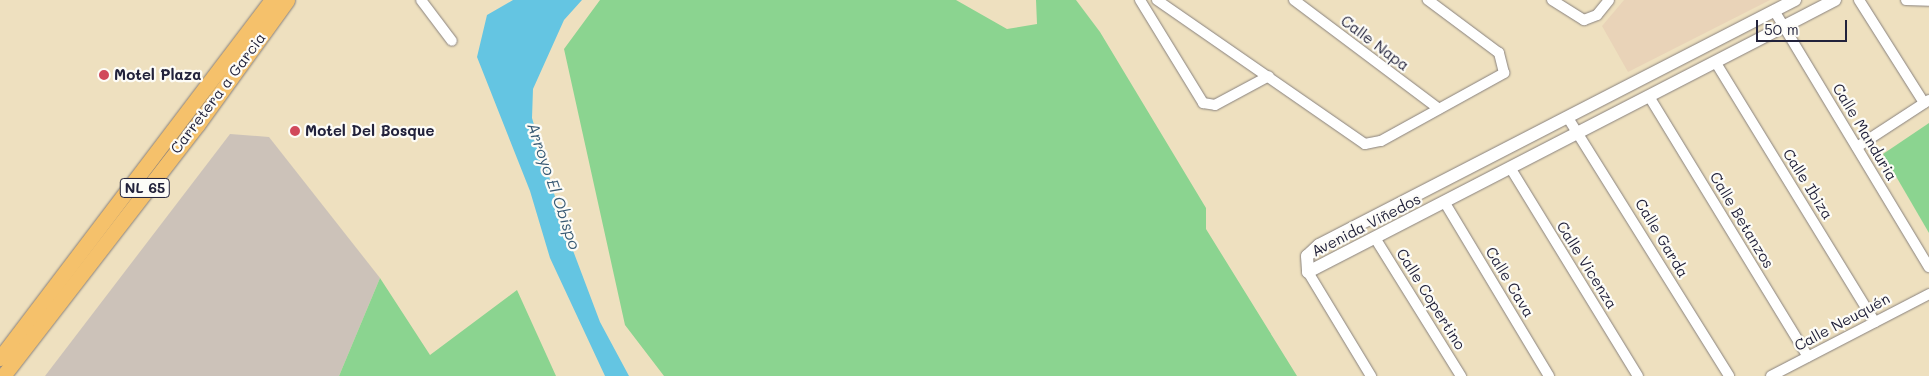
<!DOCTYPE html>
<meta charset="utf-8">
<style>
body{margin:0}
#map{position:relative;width:1929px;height:376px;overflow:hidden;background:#eee0bf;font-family:Mali,sans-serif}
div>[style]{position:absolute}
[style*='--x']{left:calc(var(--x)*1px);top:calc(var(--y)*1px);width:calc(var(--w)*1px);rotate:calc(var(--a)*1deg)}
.built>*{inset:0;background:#e9d3b8}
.industrial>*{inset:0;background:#ccc2b9}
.green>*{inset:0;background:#8bd490}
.water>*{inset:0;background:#64c5e2}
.roads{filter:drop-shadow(0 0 1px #88817d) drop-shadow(0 0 1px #88817d)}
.minor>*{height:10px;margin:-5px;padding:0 5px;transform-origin:5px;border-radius:5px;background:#fff}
.tertiary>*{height:12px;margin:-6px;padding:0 6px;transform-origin:6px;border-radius:6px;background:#fff}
.primary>*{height:15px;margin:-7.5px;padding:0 7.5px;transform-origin:7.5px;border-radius:7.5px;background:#f5c16b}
.dots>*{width:14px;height:14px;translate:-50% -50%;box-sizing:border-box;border:2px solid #fdfcf7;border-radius:50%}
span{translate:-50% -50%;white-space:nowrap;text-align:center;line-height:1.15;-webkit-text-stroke:4.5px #fdfcf7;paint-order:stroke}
.shield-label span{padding:1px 4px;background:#fdfcf7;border:1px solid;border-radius:4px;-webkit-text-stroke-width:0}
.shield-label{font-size:14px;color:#22223b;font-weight:700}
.street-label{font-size:15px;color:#22223b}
.poi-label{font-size:15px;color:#22223b;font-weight:700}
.left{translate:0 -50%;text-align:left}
.water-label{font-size:16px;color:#395b75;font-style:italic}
.scale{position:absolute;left:1756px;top:20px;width:91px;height:22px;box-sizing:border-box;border:2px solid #22223b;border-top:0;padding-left:6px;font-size:15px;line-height:18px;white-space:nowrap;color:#22223b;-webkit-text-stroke:4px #fdfcf7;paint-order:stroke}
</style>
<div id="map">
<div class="built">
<i style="clip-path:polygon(1624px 0,1770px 0,1628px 72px,1602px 26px)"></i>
</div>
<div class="industrial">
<i style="clip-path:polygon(230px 134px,269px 137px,380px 278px,339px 376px,45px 376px)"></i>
</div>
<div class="green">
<i style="clip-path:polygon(600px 0,956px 0,1007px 29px,1037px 24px,1036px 0,1076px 0,1100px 32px,1206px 208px,1206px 229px,1297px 376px,664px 376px,625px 325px,564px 49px)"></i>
<i style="clip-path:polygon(1929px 123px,1929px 233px,1883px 154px)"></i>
<i style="clip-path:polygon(380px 278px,430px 355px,517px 290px,556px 376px,339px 376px)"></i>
</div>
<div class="water">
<i style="clip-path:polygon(513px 0,582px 0,564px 20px,533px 89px,532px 118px,563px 224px,600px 322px,629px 376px,605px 376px,550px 258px,530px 191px,477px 57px,487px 15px)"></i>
</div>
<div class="roads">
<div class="minor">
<i style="--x:421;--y:0;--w:51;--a:52.9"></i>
<i style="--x:1140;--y:0;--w:121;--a:58.5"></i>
<i style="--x:1203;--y:103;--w:12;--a:9"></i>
<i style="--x:1215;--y:105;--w:61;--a:-28.2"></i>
<i style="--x:1157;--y:0;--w:253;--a:34.7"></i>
<i style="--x:1365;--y:144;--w:16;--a:-11"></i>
<i style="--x:1381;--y:141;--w:141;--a:-28.9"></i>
<i style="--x:1504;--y:73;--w:21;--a:-104"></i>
<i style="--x:1499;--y:53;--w:89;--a:-143.3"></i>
<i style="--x:1294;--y:0;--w:181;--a:36.9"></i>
<i style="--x:1552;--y:0;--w:38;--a:32"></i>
<i style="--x:1584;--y:20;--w:14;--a:-21"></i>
<i style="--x:1597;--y:15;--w:19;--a:-51"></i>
<i style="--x:1859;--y:0;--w:122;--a:57.7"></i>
<i style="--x:1906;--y:0;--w:23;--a:2"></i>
<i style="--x:1775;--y:12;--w:298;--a:58.9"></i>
<i style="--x:1716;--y:63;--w:304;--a:58.5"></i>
<i style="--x:1650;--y:98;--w:303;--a:58.6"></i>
<i style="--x:1568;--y:118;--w:304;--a:58"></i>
<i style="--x:1857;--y:147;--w:86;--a:-33.1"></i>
<i style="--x:1511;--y:169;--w:243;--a:58.5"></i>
<i style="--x:1445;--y:203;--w:202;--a:59"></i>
<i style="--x:1375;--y:238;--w:163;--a:58.1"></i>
<i style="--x:1308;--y:272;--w:122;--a:58.8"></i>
<i style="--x:1771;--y:376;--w:178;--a:-27.4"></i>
</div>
<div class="tertiary">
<i style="--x:1795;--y:0;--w:535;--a:152.76"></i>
<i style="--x:1319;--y:245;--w:16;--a:137"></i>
<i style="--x:1307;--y:256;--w:16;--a:86"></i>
<i style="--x:1308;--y:272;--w:593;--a:-27.3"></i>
</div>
<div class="primary">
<i style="--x:0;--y:358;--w:450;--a:-52.8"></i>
<i style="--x:3;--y:376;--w:317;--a:-52.3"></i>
<i style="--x:197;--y:125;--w:154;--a:-54.2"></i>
</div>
</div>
<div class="dots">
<i style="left:104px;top:75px;background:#d1495b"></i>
<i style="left:295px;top:131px;background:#d1495b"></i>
</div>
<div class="shield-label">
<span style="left:145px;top:188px">NL 65</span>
</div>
<div class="street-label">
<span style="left:1375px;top:43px;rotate:37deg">Calle Napa</span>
<span style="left:218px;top:93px;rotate:-53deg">Carretera a Garcia</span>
<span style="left:1865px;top:132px;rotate:59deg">Calle Manduria</span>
<span style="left:1808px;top:184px;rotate:58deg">Calle Ibiza</span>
<span style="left:1742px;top:220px;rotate:59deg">Calle Betanzos</span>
<span style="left:1366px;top:225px;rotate:-27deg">Avenida Viñedos</span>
<span style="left:1662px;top:238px;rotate:59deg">Calle Garda</span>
<span style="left:1587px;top:265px;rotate:58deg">Calle Vicenza</span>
<span style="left:1510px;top:282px;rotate:59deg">Calle Cava</span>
<span style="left:1431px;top:299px;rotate:58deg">Calle Copertino</span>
<span style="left:1842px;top:322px;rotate:-28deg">Calle Neuquén</span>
</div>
<div class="poi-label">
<span class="left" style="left:114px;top:75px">Motel Plaza</span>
<span class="left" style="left:305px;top:131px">Motel Del Bosque</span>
</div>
<div class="water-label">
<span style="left:554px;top:186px;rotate:71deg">Arroyo El Obispo</span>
</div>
<div class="scale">50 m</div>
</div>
